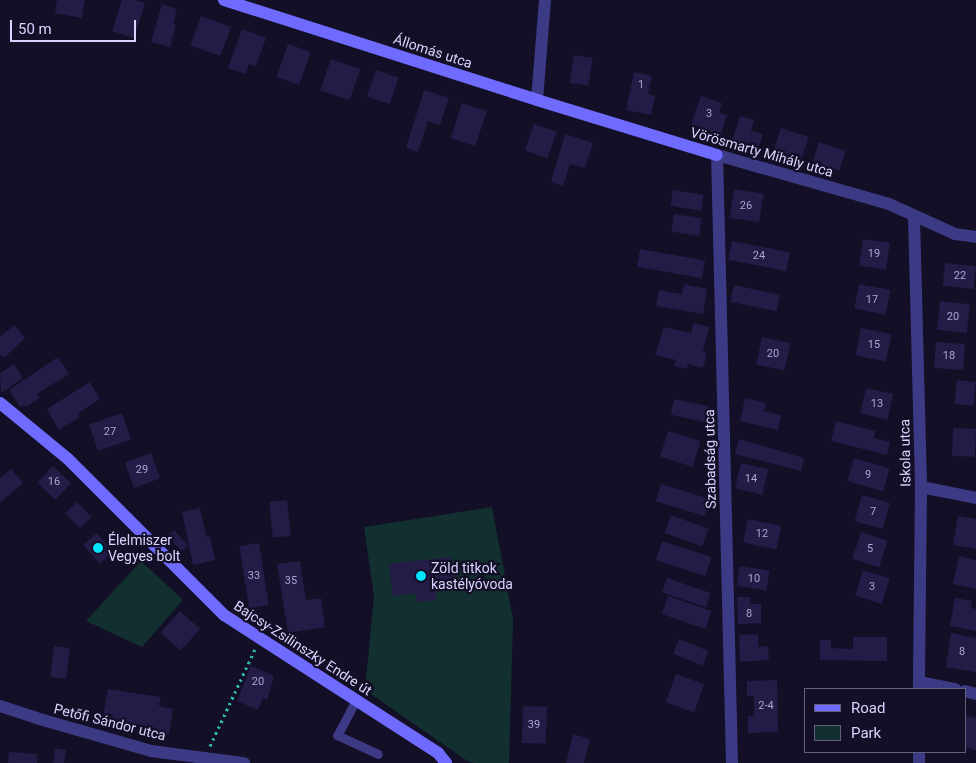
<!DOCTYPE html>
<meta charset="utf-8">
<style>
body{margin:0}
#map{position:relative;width:976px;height:763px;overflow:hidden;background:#130f26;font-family:Roboto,sans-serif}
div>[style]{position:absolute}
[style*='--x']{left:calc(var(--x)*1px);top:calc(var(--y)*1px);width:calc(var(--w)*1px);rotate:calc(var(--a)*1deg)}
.green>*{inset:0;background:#12302f}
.building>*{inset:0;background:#241b47;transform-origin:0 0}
.path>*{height:3px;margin-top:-1.5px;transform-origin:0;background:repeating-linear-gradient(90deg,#2fb8b0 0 2.5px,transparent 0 6.5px)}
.lane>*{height:9px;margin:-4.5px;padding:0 4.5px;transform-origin:4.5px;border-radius:4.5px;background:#3d3a85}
.street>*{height:12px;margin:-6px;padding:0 6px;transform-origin:6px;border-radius:6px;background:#3d3a85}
.secondary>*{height:12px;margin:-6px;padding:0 6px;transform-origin:6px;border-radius:6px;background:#6f6bff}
.dots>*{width:14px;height:14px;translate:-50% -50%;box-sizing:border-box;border:2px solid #130f26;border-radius:50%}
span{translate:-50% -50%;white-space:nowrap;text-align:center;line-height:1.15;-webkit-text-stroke:4.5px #130f26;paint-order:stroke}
.number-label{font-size:11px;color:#aca6d1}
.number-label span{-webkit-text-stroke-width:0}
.street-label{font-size:14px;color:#d9d4ff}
.poi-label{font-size:14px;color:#d9d4ff}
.left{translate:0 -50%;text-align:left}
.legend{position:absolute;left:804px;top:688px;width:162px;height:65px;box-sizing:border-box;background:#130f26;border:1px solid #625e7d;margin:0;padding:6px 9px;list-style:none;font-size:15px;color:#d9d4ff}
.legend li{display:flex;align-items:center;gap:10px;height:25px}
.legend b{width:25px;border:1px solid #625e7d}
.scale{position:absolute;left:10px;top:20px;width:126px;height:22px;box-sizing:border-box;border:2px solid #d9d4ff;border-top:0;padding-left:6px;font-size:15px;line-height:18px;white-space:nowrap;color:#d9d4ff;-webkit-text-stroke:4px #130f26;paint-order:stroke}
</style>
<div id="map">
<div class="green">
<i style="clip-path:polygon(492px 507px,513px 619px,509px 763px,475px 763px,469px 762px,365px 690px,374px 596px,364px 527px)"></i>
<i style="clip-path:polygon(141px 561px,183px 600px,142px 647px,86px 621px)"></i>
</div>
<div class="building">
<i style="clip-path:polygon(57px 0,85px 0,82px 18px,55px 13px)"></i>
<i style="clip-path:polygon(122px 0,135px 0,145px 3px,134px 38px,112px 31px)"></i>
<i style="clip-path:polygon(162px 4px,177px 9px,173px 24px,176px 25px,170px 47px,151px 42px)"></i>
<i style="left:201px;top:16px;width:32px;height:31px;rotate:20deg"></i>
<i style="clip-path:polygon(242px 29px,266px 38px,256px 66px,249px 64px,245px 74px,228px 68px)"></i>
<i style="left:288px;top:44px;width:24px;height:35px;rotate:19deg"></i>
<i style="left:574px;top:55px;width:19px;height:28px;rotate:9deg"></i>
<i style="left:331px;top:59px;width:31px;height:33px;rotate:19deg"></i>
<i style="left:376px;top:70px;width:24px;height:28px;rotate:19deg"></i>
<i style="clip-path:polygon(634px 72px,652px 76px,648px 94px,655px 96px,651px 115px,626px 110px)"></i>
<i style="clip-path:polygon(424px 90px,449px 98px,440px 125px,428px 121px,418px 152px,406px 148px)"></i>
<i style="clip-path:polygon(701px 96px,722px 103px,719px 113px,727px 115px,721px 135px,691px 124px)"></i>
<i style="left:462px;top:103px;width:26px;height:37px;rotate:18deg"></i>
<i style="clip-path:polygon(740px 116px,754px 120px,751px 131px,763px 134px,757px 153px,731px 144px)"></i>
<i style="left:534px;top:124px;width:24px;height:28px;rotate:19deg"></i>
<i style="left:781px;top:128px;width:29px;height:29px;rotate:18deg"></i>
<i style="clip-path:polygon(565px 134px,593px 143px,585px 168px,570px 164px,563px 186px,551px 182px)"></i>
<i style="left:819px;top:142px;width:28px;height:21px;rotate:18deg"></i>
<i style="left:734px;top:189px;width:30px;height:29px;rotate:9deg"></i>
<i style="left:673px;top:190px;width:31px;height:16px;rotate:9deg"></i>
<i style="left:674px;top:214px;width:28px;height:18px;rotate:8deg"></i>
<i style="left:863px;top:239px;width:27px;height:27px;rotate:8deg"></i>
<i style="left:732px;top:241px;width:59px;height:19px;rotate:11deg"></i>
<i style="left:640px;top:249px;width:66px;height:18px;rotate:10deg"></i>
<i style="left:945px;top:263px;width:31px;height:23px;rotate:6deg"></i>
<i style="clip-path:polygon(684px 284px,707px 289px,703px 314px,656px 306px,659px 290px,682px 294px)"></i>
<i style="left:859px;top:284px;width:32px;height:25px;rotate:11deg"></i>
<i style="left:734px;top:285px;width:47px;height:17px;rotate:12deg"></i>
<i style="left:940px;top:301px;width:30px;height:29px;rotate:6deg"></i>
<i style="clip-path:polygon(693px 323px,709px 327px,703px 352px,707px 353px,703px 368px,688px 364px,687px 369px,674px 366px,676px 360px,655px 355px,664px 327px,691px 333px)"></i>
<i style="clip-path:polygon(14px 325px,25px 338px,4px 358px,2px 355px,0 357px,0 337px)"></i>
<i style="left:861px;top:328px;width:31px;height:28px;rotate:11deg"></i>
<i style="left:762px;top:337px;width:29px;height:28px;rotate:12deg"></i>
<i style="left:936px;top:342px;width:29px;height:26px;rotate:4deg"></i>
<i style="clip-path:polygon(58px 357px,69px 374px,37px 394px,40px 398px,26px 407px,24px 405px,20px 407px,9px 390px)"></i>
<i style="clip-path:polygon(14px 364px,23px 378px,1px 393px,0 373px)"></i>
<i style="left:957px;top:380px;width:19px;height:24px;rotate:6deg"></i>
<i style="clip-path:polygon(90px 382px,100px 399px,78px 413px,80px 417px,59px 430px,47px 409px)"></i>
<i style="left:866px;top:388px;width:28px;height:26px;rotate:13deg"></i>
<i style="clip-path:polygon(745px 398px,766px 403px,764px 411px,781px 415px,778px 430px,740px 421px)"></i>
<i style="left:674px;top:399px;width:35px;height:16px;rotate:12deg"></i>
<i style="left:122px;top:413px;width:28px;height:35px;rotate:71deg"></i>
<i style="clip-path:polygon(836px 421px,875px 431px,874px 438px,890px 442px,887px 455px,831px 441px)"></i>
<i style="left:953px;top:428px;width:23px;height:28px;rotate:2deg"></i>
<i style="left:668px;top:431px;width:34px;height:27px;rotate:17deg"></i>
<i style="clip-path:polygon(739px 439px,804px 458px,801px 471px,735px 454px)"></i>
<i style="left:151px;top:453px;width:27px;height:28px;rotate:70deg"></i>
<i style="left:854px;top:458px;width:37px;height:24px;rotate:16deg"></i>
<i style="left:741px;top:463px;width:28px;height:26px;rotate:13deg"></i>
<i style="left:53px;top:466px;width:25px;height:23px;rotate:43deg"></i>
<i style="clip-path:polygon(11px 469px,23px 483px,0 503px,0 478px)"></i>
<i style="left:661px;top:484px;width:51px;height:18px;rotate:17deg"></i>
<i style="left:862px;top:495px;width:29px;height:27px;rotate:16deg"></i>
<i style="left:287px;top:500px;width:36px;height:18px;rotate:84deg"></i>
<i style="left:77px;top:502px;width:21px;height:16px;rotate:47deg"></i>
<i style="clip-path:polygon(200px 508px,206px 537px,210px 536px,215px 560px,193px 565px,182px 512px)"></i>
<i style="left:671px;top:515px;width:40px;height:19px;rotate:20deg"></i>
<i style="clip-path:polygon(958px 516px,976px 519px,976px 549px,953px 545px)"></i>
<i style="left:748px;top:519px;width:34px;height:24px;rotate:12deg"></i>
<i style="left:174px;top:530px;width:21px;height:9px;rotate:47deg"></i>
<i style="left:861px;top:532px;width:28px;height:28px;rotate:18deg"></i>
<i style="left:97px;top:533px;width:25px;height:18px;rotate:50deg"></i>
<i style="left:662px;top:541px;width:52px;height:20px;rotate:18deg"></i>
<i style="left:259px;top:543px;width:63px;height:20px;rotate:81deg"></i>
<i style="clip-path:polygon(959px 556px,976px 560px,976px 589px,953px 584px)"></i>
<i style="clip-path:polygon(450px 557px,454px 588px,435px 590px,436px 600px,417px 602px,416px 593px,393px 596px,389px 564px)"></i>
<i style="clip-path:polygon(300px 561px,306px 600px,321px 598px,325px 627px,288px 633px,277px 564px)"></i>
<i style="left:740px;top:566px;width:30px;height:20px;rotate:9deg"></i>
<i style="left:863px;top:570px;width:28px;height:27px;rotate:17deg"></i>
<i style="left:667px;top:578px;width:46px;height:15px;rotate:19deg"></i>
<i style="left:668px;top:596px;width:46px;height:19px;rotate:19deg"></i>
<i style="clip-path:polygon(737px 597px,750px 597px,750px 604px,761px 604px,761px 623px,738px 624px)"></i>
<i style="clip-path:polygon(955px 598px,972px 601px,971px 608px,976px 609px,976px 631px,950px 626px)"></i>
<i style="left:180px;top:611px;width:27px;height:29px;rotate:42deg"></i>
<i style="clip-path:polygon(951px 633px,976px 638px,976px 672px,946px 667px)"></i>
<i style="clip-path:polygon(758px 634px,758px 647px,768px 646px,769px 660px,740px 662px,739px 635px)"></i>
<i style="clip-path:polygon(853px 637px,887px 637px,887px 661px,820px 660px,820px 640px,831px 640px,831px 648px,853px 649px)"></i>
<i style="left:679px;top:639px;width:32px;height:16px;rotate:22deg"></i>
<i style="left:54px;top:646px;width:16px;height:31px;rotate:7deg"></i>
<i style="clip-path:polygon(251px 666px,274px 676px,267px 700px,263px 698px,258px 710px,237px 701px)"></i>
<i style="left:676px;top:674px;width:30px;height:30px;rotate:20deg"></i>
<i style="clip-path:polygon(777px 680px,778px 732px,748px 733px,748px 716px,754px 716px,754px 696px,747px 696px,747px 681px)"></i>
<i style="clip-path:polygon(108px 689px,161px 697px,159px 706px,173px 709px,169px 734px,102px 723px)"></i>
<i style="left:523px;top:706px;width:24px;height:37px;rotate:2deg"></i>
<i style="clip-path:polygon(965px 716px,976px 718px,976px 750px,965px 747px)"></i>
<i style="clip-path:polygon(573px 734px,590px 739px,584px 763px,566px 763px)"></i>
<i style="clip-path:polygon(55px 748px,66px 750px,64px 763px,53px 763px)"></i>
<i style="clip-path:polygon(9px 752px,37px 754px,37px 763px,8px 763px)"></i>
</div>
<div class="path">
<i style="--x:210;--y:746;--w:107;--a:-65.1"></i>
</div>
<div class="lane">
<i style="--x:356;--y:700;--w:40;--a:118"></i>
<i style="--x:337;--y:735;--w:45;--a:24.9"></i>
</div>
<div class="street">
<i style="--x:537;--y:100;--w:100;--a:-85.4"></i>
<i style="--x:914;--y:217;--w:270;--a:88.5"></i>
<i style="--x:921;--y:487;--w:202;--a:90.6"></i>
<i style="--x:921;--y:487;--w:56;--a:11.3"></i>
<i style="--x:919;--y:682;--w:37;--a:11"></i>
<i style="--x:965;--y:691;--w:11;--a:15"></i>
<i style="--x:0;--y:706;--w:38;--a:18"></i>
<i style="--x:36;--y:718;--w:120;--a:16"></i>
<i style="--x:151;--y:751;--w:94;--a:7.4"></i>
<i style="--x:732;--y:763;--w:608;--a:-91.41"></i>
<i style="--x:717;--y:155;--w:179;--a:15.9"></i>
<i style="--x:889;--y:204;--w:72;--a:24.4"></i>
<i style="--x:955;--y:234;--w:21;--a:8"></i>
<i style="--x:919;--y:763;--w:11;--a:-90"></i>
</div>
<div class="secondary">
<i style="--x:224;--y:0;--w:329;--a:17.7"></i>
<i style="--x:537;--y:100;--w:188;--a:17"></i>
<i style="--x:0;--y:403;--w:88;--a:39.5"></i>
<i style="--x:68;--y:459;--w:221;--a:45"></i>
<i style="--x:224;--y:615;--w:255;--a:32.8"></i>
<i style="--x:438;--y:753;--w:13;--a:51"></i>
</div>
<div class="dots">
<i style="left:98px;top:548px;background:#00e5ff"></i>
<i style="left:421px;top:576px;background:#00e5ff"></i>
</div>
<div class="number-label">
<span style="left:641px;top:85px">1</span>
<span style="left:709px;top:114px">3</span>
<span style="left:746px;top:206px">26</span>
<span style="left:874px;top:254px">19</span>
<span style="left:759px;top:256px">24</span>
<span style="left:960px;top:276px">22</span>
<span style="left:872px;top:300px">17</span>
<span style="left:953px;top:317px">20</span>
<span style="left:874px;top:345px">15</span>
<span style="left:773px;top:354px">20</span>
<span style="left:949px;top:356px">18</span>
<span style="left:877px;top:404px">13</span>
<span style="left:110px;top:432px">27</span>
<span style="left:142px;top:470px">29</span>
<span style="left:868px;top:475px">9</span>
<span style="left:751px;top:479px">14</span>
<span style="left:54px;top:482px">16</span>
<span style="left:873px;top:512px">7</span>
<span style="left:762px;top:534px">12</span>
<span style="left:870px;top:549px">5</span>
<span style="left:254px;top:576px">33</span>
<span style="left:754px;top:579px">10</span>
<span style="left:291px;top:581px">35</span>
<span style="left:872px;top:587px">3</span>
<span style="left:749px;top:614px">8</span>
<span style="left:962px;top:652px">8</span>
<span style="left:258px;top:682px">20</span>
<span style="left:766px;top:706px">2-4</span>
<span style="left:534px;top:725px">39</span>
</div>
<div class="street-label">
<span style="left:433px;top:51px;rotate:18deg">Állomás utca</span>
<span style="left:762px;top:152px;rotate:16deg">Vörösmarty Mihály utca</span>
<span style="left:905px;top:453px;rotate:-91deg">Iskola utca</span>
<span style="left:710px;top:459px;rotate:-91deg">Szabadság utca</span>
<span style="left:303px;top:648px;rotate:33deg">Bajcsy-Zsilinszky Endre út</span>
<span style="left:110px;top:722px;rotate:14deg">Petőfi Sándor utca</span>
</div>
<div class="poi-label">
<span class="left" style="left:108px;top:548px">Élelmiszer<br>Vegyes bolt</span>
<span class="left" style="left:431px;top:576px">Zöld titkok<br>kastélyóvoda</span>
</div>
<ul class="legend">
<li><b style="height:6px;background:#6f6bff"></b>Road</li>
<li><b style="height:14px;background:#12302f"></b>Park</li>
</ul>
<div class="scale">50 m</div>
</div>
